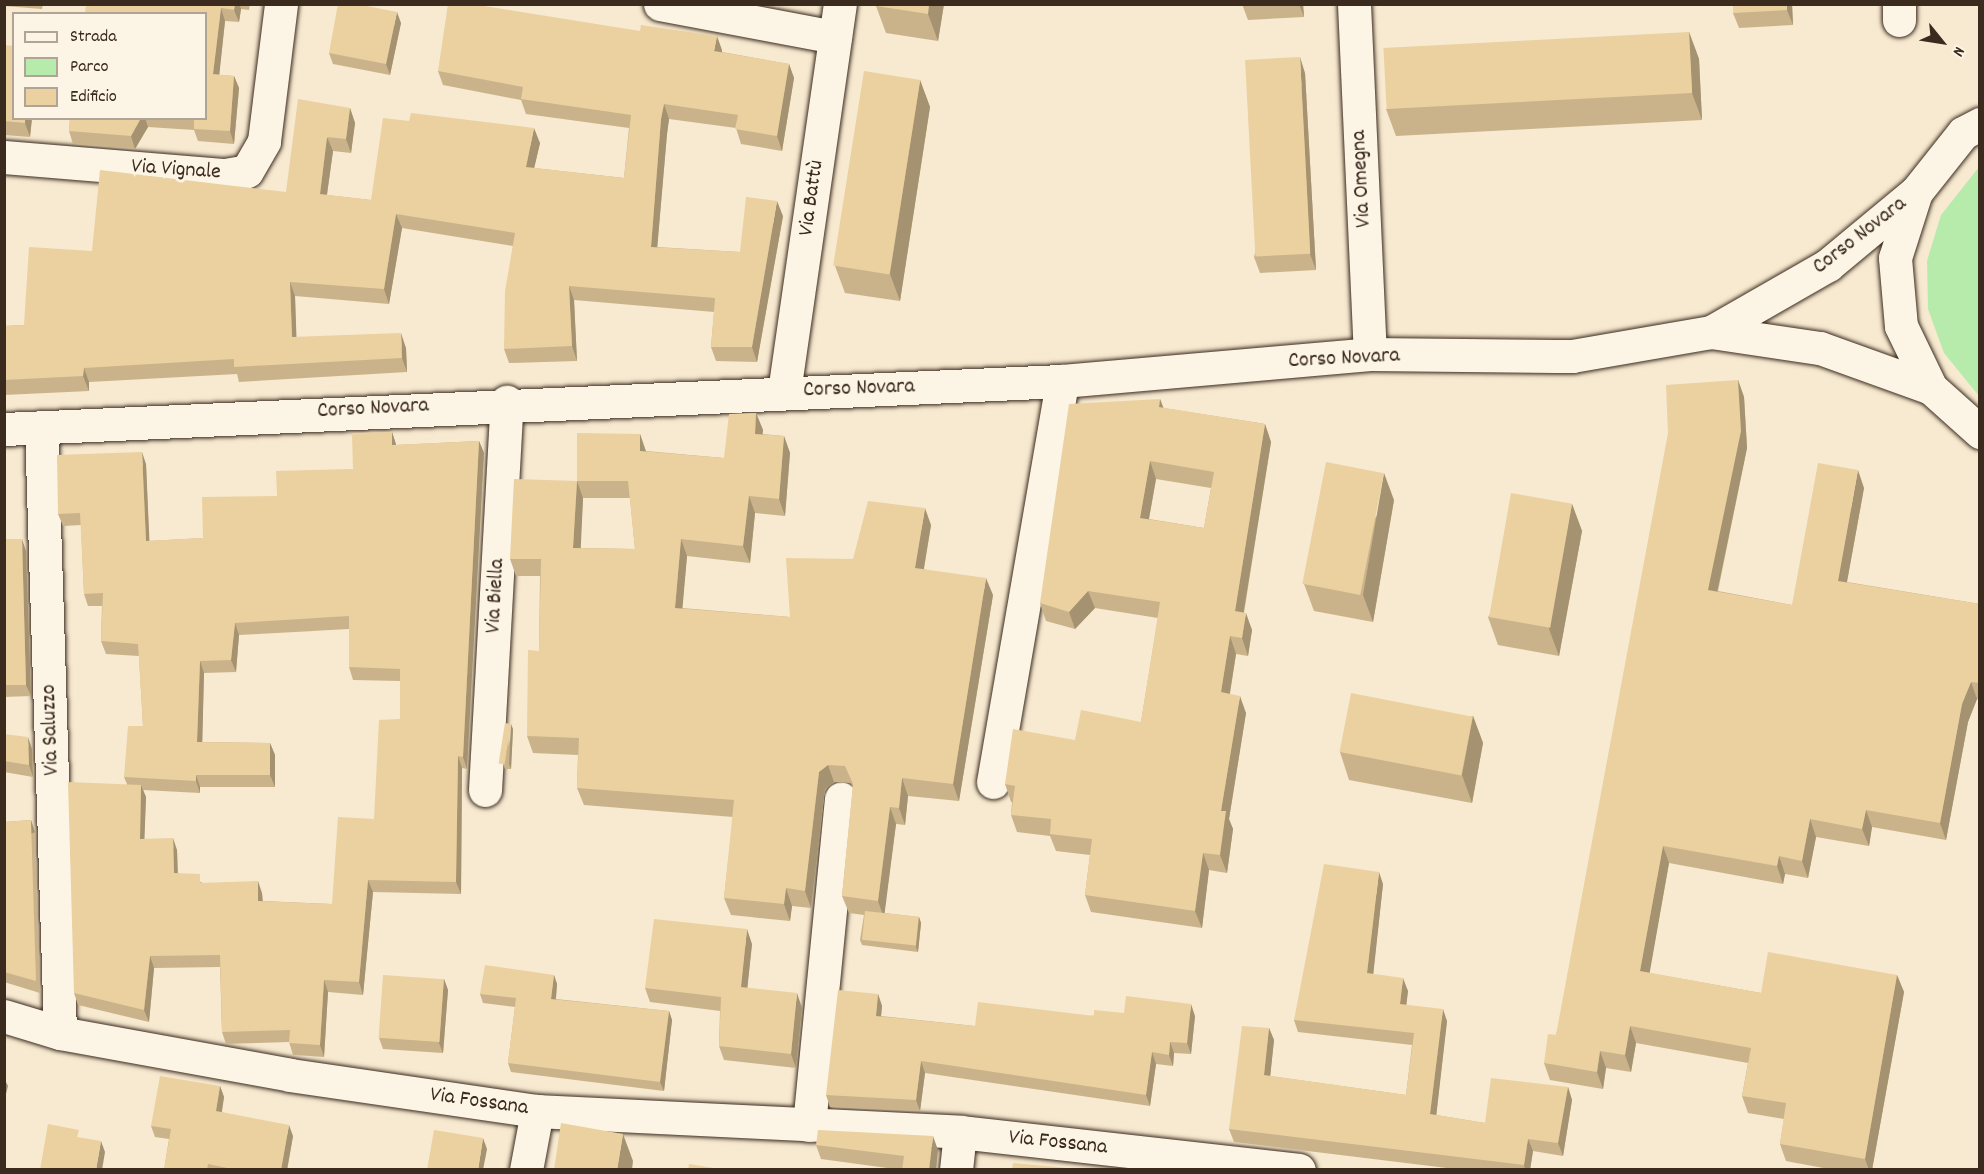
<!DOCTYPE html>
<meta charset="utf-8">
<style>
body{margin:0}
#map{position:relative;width:1984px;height:1174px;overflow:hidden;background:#f7ead0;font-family:Dekko,sans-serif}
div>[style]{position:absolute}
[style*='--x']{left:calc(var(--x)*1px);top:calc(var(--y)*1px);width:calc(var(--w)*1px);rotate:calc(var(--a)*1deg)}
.green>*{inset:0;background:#b6ebac}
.roads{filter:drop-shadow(0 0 2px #3b2a1e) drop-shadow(0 0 2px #3b2a1e)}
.street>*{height:33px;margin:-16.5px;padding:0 16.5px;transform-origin:16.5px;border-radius:16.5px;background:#fcf5e5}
.secondary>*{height:33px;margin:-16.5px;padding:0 16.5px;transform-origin:16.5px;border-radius:16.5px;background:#fcf5e5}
.wall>*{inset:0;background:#cab38a}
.shaded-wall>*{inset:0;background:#a49270;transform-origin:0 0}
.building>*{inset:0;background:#ebd0a0;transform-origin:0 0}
span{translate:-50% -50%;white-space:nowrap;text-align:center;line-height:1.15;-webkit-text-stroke:6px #fcf5e5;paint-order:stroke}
.street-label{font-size:22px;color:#3b2a1e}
.frame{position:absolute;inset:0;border:6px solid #3b2a1e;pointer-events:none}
.legend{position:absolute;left:12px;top:12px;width:195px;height:108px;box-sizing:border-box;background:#fcf5e5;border:2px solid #afa495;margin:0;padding:8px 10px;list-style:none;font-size:18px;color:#3b2a1e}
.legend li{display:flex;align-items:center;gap:12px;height:30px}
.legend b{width:30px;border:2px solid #afa495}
.north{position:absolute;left:1912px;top:12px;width:60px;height:60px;-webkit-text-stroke:4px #fcf5e5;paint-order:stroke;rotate:120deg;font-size:16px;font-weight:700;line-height:24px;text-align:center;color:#3b2a1e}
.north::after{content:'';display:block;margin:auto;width:21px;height:27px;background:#3b2a1e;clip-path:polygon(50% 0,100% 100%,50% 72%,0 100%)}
</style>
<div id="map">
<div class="green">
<i style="clip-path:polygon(1979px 167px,1979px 396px,1944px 353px,1928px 309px,1927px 261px,1941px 215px)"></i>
</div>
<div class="roads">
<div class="street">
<i style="--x:660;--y:4;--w:178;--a:10.7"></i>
<i style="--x:1354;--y:4;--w:350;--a:87.4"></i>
<i style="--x:1899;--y:4;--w:16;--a:90"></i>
<i style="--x:4;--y:157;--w:222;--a:4.7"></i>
<i style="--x:225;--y:175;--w:22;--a:-10"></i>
<i style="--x:247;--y:171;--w:34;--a:-60"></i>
<i style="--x:264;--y:141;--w:138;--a:-82.9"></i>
<i style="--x:784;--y:392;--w:392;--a:-81.8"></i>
<i style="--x:41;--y:427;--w:606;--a:88.2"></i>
<i style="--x:993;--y:782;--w:407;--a:-80.2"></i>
<i style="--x:485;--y:790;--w:389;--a:-86.8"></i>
<i style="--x:4;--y:1016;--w:59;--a:16.9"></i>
<i style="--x:60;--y:1033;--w:234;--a:10.3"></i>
<i style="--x:290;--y:1075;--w:250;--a:8.3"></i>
<i style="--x:537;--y:1111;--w:424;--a:2.8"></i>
<i style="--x:960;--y:1132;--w:341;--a:6.4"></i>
<i style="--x:809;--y:1125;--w:328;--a:-84.4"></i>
<i style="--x:526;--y:1170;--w:60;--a:-79.4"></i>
<i style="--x:956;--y:1170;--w:38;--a:-84"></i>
</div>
<div class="secondary">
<i style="--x:1980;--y:124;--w:19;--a:152"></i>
<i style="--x:1963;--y:133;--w:75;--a:128.5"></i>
<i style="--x:1916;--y:192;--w:69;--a:107.7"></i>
<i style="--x:1895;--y:258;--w:68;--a:85"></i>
<i style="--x:1901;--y:326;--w:69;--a:64.2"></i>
<i style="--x:1931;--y:388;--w:66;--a:41.9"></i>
<i style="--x:1711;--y:332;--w:135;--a:-29.8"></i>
<i style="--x:1828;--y:265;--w:114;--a:-39.7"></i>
<i style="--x:4;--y:429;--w:1059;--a:-2.6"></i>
<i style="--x:1062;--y:381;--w:309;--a:-5"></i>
<i style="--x:1370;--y:354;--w:202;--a:0.6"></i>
<i style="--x:1572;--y:356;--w:141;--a:-9.8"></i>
<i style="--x:1711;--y:332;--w:110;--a:8.4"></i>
<i style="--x:1820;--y:348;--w:118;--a:19.8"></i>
</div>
</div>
<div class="wall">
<i style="clip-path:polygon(4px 4px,43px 4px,42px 9px,4px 6px)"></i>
<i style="clip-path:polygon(86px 4px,250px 4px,249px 10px,241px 9px,239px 22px,225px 21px,219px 75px,234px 76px,239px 88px,234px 144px,198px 141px,194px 130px,148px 127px,135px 149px,73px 144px,69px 131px,70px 118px,206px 118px)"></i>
<i style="clip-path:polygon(944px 4px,938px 41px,886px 33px,876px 6px)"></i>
<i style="clip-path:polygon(1242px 4px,1303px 4px,1304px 17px,1248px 20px)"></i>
<i style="clip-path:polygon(1792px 4px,1793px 25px,1739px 28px,1733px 13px)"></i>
<i style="clip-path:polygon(401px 23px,390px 75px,333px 64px,329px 53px)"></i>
<i style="clip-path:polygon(1689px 32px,1699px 59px,1702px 120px,1396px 136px,1386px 109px)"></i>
<i style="clip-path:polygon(4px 45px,14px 118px,32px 118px,30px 137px,4px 135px)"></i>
<i style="clip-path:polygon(722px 50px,722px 52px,789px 64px,794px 78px,782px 151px,741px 144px,736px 128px,669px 119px,667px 134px,657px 247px,740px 252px,783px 216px,757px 362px,716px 361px,711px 347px,714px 312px,574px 300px,577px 361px,509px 363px,504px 349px,513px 246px,402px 228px,389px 304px,295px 296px,296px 337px,406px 348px,407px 372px,239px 382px,237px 374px,89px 382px,89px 391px,4px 395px,4px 326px,24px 325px,92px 251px,286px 192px,350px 108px,355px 123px,351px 153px,333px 151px,327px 195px,371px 200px,540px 143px,534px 168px,624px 178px,629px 128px,526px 114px,521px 100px,443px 85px,438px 71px)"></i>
<i style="clip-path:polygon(1305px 73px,1316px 270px,1260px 273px,1254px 257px)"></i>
<i style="clip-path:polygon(920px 80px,930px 107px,900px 301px,845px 293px,835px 266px)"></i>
<i style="clip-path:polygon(1738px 380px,1744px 397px,1747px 448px,1718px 591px,1792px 605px,1864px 488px,1847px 582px,1980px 604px,1980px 700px,1977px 699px,1968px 722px,1946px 840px,1872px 827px,1869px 846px,1816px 837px,1808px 878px,1785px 874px,1783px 884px,1669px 863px,1649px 973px,1761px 993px,1897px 975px,1904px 992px,1872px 1170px,1834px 1170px,1786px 1161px,1780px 1144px,1784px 1119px,1748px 1113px,1742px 1096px,1748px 1063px,1636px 1043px,1631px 1072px,1606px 1068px,1603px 1089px,1550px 1080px,1544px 1063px,1556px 1035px)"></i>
<i style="clip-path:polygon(evenodd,1160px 399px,1163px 408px,1265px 424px,1271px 442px,1244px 613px,1252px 630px,1248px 656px,1236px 654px,1230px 694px,1246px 713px,1229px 819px,1233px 829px,1227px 873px,1209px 870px,1202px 928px,1091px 912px,1085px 895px,1090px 855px,1056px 851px,1050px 836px,1017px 832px,1011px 815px,1012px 802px,1011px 802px,1005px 784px,1075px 740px,1141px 722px,1158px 618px,1095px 608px,1075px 629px,1046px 621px,1040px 603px,1160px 399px,1156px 479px,1211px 488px,1204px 528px,1149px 519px,1156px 479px)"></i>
<i style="clip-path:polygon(evenodd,756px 413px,763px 430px,762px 434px,784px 436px,790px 453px,785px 516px,755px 513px,750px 563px,687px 556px,682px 608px,790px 617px,853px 559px,931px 525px,924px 569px,993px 595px,959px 801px,908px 796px,905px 825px,896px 824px,884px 913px,919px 917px,921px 923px,918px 952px,862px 945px,860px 940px,864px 915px,849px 913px,842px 896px,853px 787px,851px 783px,834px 782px,825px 789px,811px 908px,792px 906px,790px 921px,731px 915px,724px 898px,733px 817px,584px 805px,577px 788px,578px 755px,533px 753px,527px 736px,539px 651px,540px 576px,516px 576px,510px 559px,577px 481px,640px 434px,646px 451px,724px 458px,756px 413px,583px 498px,630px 498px,635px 549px,580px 548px,583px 498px)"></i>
<i style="clip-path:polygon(evenodd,392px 432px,396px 445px,479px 441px,484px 453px,467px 769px,462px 768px,461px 894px,373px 892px,363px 995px,328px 992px,324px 1057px,293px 1055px,289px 1042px,226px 1044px,222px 1032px,220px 967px,154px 968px,149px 1022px,78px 1005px,74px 993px,127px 784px,124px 777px,143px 726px,139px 656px,106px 654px,101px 641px,102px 606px,88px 606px,84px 594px,81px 525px,63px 526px,58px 514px,146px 464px,149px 541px,203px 538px,277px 496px,353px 469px,392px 432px,349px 629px,349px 667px,353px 680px,400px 681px,400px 719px,374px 819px,332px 904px,263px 901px,262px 893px,203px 883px,178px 873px,177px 850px,144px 839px,146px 797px,143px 790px,200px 793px,200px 787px,275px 787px,275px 755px,270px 743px,202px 742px,204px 673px,236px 672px,239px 635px,349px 629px)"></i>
<i style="clip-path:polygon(4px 492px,6px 495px,5px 539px,26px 551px,31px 696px,4px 697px)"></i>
<i style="clip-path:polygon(1394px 500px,1373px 622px,1314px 611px,1304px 584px)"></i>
<i style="clip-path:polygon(1572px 504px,1582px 531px,1559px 656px,1498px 645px,1488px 617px)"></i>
<i style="clip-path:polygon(1473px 716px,1483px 743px,1472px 803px,1349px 780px,1340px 752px)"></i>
<i style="clip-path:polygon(513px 729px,511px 769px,505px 769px,503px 764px)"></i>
<i style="clip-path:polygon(4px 734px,32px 749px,33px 777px,4px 772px)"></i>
<i style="clip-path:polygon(31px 820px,35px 832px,40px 993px,4px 982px,4px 822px)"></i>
<i style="clip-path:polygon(1383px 884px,1373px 974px,1408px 991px,1406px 1005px,1447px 1021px,1436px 1115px,1485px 1123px,1568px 1087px,1572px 1100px,1563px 1156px,1533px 1151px,1530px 1170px,1463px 1170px,1234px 1142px,1229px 1129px,1269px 1028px,1274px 1040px,1270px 1076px,1406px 1095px,1412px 1045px,1298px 1032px,1294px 1020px)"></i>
<i style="clip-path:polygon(752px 944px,747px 988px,802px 1008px,796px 1068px,724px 1060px,719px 1046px,720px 1011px,650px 1002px,645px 988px)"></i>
<i style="clip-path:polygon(554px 975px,557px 984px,556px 999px,669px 1011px,672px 1020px,664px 1091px,511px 1072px,508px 1063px,515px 1007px,483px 1003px,480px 994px)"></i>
<i style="clip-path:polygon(444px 979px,448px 990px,443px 1053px,383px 1049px,379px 1038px)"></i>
<i style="clip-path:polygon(878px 994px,882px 1006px,881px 1016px,975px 1026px,1124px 1013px,1195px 1016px,1191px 1054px,1174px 1053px,1173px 1066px,1156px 1064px,1150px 1106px,925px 1073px,920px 1111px,830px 1107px,826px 1095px)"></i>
<i style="clip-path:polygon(220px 1086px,224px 1097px,222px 1112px,293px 1136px,287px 1170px,164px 1170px,169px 1139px,155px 1137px,151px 1126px)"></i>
<i style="clip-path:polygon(816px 1145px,938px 1150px,936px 1170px,902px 1170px,821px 1159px)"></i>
</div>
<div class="shaded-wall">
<i style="clip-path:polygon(235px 4px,239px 4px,241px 9px,239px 22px,234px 10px)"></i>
<i style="clip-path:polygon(929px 4px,944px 4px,938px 41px,928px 14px)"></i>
<i style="clip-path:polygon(1299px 4px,1303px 4px,1304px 17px)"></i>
<i style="clip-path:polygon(1787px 4px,1792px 4px,1793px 25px,1787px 10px)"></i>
<i style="clip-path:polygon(221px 8px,225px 21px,218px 87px,213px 74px)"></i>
<i style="clip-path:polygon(397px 12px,401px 23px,390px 75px,386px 64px)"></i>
<i style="clip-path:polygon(1689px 32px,1699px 59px,1702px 120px,1692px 93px)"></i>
<i style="clip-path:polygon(717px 36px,722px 50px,720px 65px,714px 51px)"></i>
<i style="clip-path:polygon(1300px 57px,1305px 73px,1316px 270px,1310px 254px)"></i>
<i style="clip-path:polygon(789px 64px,794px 78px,782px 151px,777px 136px)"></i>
<i style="clip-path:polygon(234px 76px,239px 88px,234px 144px,230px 131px)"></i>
<i style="clip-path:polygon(920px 80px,930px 107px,900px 301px,890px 274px)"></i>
<i style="clip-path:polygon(664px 104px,669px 119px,667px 134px,656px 262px,651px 247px,661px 119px)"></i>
<i style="clip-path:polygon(350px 108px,355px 123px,351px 153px,346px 139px)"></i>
<i style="clip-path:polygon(25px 118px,32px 118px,30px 137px,25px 123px)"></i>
<i style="clip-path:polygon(141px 118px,145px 118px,148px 127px,135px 149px,131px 136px)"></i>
<i style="clip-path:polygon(534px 128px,540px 143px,531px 182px,526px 167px)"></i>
<i style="clip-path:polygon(327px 137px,333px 151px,325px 208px,320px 194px)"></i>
<i style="clip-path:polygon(777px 201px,783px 216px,757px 362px,752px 347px)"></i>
<i style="clip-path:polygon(396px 214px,402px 228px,389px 304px,384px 289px)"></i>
<i style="clip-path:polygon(290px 282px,295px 296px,297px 352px,292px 337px)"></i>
<i style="clip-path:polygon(569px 286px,574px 300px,577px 361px,572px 346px)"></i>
<i style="clip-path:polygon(401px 333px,406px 348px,407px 372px,402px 358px)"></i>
<i style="clip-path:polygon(84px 368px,89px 382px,89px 391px,83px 376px)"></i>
<i style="clip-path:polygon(1738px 380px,1744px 397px,1747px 448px,1714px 607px,1708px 590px)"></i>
<i style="clip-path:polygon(1160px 399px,1167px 417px,1159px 407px)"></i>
<i style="clip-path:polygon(756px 413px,763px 430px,761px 451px,755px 434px)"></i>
<i style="clip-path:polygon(1265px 424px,1271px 442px,1241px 628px,1235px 611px)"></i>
<i style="clip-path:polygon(392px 432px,396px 444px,396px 457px,392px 445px)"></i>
<i style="clip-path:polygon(640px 434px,646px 452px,640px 451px)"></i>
<i style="clip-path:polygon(784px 436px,790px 453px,785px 516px,779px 499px)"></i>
<i style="clip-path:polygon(479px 441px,484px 453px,467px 769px,463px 757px)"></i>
<i style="clip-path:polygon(142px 452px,146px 464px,150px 553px,146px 541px)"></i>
<i style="clip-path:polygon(1150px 461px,1156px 479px,1146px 535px,1140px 518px)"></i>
<i style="clip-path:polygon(1858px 470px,1864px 488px,1844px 598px,1838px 581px)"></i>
<i style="clip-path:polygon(1384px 473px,1394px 500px,1373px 622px,1363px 595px)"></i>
<i style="clip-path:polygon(577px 481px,583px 498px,580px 565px,573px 548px)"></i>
<i style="clip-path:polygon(4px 492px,6px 495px,5px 551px,4px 549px)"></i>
<i style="clip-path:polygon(749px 496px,755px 513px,750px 563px,743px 546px)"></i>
<i style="clip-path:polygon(1572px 504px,1582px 531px,1559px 656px,1549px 629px)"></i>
<i style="clip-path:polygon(925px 508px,931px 525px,921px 585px,915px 568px)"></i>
<i style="clip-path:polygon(22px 539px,26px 551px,31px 696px,26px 685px)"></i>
<i style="clip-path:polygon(681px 539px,687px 556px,681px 625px,675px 608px)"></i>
<i style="clip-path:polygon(986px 578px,993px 595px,959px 801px,953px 784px)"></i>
<i style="clip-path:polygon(1088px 591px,1095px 608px,1075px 629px,1069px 612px)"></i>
<i style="clip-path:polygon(1246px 613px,1252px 630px,1248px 656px,1242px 638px)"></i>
<i style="clip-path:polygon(235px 623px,239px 635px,236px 672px,231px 660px)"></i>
<i style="clip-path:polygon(1230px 636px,1236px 654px,1227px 710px,1221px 692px)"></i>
<i style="clip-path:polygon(200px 661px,204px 673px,202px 754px,197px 742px)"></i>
<i style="clip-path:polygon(1971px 682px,1977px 699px,1968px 722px,1946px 840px,1940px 823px,1962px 704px)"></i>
<i style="clip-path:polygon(1240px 696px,1246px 713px,1229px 819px,1233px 829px,1227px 873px,1220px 855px,1221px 811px)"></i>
<i style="clip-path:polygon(1473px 716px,1483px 743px,1472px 803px,1462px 775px)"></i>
<i style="clip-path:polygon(511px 724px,513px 729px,511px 769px,509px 764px)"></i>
<i style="clip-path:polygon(28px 737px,32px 749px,33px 777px,29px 765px)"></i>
<i style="clip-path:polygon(270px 743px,275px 755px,275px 787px,270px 775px)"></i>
<i style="clip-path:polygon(458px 756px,462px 768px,461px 894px,456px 882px)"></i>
<i style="clip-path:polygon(828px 765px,834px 782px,825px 789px,811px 908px,805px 891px,819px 772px)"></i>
<i style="clip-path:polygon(196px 775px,200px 787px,200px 793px,196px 781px)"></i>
<i style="clip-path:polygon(902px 778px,908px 796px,905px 825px,899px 808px)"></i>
<i style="clip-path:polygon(141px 785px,146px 797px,144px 851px,140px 839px)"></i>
<i style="clip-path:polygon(890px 807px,896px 824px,884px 918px,878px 901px)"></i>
<i style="clip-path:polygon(1866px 810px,1872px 827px,1869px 846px,1862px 829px)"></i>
<i style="clip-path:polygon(1810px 819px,1816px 837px,1808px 878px,1802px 861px)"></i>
<i style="left:31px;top:820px;width:13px;height:161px;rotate:72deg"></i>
<i style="clip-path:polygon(173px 838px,177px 850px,178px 885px,174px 873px)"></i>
<i style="clip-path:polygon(1663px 846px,1669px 863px,1647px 988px,1640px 971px)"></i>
<i style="clip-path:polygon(1203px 853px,1209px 870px,1202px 928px,1195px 911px)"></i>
<i style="clip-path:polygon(1779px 856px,1785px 874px,1783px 884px,1777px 866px)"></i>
<i style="clip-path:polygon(1379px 872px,1383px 884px,1372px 986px,1367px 973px)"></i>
<i style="clip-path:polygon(368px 880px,373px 892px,363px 995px,359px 982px)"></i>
<i style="clip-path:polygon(258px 881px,262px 893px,263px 913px,258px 901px)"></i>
<i style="clip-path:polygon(786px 888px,792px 906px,790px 921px,784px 904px)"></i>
<i style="clip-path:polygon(919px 917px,921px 923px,918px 952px,916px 947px)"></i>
<i style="clip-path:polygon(747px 929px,752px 944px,746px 1001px,741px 987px)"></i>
<i style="clip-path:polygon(150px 956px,154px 968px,149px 1022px,144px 1010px)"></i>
<i style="clip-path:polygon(554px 975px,557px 984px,555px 1008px,551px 999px)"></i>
<i style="clip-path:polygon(1897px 975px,1904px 992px,1872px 1170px,1869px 1170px,1865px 1159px)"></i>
<i style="clip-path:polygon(1403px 978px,1408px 991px,1405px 1016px,1400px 1004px)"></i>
<i style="clip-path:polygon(444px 979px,448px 990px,443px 1053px,439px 1043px)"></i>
<i style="clip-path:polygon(324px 980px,328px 992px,324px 1057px,320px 1045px)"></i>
<i style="clip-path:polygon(797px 993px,802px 1008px,796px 1068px,791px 1054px)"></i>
<i style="clip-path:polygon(878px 994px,882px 1006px,880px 1027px,876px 1016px)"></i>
<i style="clip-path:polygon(1191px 1004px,1195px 1016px,1191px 1054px,1187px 1043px)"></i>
<i style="clip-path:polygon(1443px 1009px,1447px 1021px,1435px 1127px,1430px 1114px)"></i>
<i style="clip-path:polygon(669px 1011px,672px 1020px,664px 1091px,660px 1082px)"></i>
<i style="clip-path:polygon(1630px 1026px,1636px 1043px,1631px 1072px,1625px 1055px)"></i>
<i style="clip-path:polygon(1269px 1028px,1274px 1040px,1269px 1088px,1264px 1075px)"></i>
<i style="clip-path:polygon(1170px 1042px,1174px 1053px,1173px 1066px,1169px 1055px)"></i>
<i style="clip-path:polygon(1600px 1051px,1606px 1068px,1603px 1089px,1597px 1072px)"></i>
<i style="clip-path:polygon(1152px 1052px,1156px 1064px,1150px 1106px,1146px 1095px)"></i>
<i style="clip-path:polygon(921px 1061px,925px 1073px,920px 1111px,916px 1100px)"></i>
<i style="clip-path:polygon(4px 1078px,8px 1086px,4px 1102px)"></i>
<i style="clip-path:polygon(220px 1086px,224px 1097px,220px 1122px,216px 1111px)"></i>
<i style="clip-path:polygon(1568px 1087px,1572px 1100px,1563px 1156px,1558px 1143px)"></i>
<i style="clip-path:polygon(289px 1125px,293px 1136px,287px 1170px,281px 1170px)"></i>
<i style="clip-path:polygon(623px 1134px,633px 1161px,632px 1170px,617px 1170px)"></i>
<i style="clip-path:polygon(933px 1136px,938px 1150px,936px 1170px,929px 1170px)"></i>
<i style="clip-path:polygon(483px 1138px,487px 1149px,483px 1170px,478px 1170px)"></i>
<i style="clip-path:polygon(1528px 1139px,1533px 1151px,1530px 1170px,1525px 1170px,1524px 1165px)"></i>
<i style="clip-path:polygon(101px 1141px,105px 1152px,102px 1170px,96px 1170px)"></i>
</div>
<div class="building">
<i style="clip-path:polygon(86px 4px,235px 4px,234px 10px,221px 8px,213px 74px,234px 76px,230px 131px,194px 129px,194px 118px,206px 118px,206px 14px,85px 14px)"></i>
<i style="clip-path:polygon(338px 4px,357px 4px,397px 12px,386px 64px,329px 53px)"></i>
<i style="clip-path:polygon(448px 4px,471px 4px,640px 31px,641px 25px,717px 36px,714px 51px,789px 64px,777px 136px,735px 129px,738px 115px,664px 104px,661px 119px,651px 247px,740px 252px,746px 197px,777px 201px,752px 347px,711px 347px,715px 298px,569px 286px,572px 346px,504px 349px,505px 291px,515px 233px,396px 214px,384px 289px,290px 282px,292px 337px,401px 333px,402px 358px,234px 367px,234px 359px,84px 368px,83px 376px,4px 380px,4px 326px,24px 325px,29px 247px,92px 251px,100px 170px,286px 192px,298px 99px,350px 108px,346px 139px,327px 137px,320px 194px,371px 200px,383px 118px,409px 121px,411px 113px,534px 128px,526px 167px,624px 178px,631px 115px,521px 99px,523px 87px,438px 71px)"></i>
<i style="clip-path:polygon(876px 4px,929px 4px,928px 14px,876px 6px)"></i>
<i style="clip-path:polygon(1733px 4px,1787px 4px,1787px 10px,1733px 13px)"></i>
<i style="left:1689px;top:32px;width:61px;height:306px;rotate:87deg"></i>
<i style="clip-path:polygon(4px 45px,14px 46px,14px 118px,25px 118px,25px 123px,4px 121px)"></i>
<i style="left:1300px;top:57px;width:197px;height:55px;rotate:87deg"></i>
<i style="left:864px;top:71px;width:57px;height:197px;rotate:9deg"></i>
<i style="clip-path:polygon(70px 118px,141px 118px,131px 136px,69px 131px)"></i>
<i style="clip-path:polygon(1738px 380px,1741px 431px,1708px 590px,1792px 605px,1818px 463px,1858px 470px,1838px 581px,1980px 604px,1980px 683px,1971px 682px,1962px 704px,1940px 823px,1866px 810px,1862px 829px,1810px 819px,1802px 861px,1779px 856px,1777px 866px,1663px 846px,1640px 971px,1761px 993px,1768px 952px,1897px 975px,1865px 1159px,1780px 1144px,1786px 1103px,1742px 1096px,1751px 1048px,1630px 1026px,1625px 1055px,1600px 1051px,1597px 1072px,1544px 1063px,1548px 1034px,1556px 1035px,1668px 433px,1666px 385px)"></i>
<i style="clip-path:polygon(evenodd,1160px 399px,1159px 407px,1265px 424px,1235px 611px,1246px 613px,1242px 638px,1230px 636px,1221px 692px,1240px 696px,1221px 811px,1226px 811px,1220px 855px,1203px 853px,1195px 911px,1085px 895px,1092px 839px,1050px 834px,1051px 819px,1011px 815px,1015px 786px,1005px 784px,1013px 729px,1075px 740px,1081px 710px,1141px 722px,1160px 602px,1088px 591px,1069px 612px,1040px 603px,1069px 404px,1160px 399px,1150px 461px,1214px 472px,1204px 528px,1140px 518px,1150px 461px)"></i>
<i style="clip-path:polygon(evenodd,756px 413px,755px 434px,784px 436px,779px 499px,749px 496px,743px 546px,681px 539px,675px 608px,790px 617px,786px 558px,853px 559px,868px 501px,925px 508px,915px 568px,986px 578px,953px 784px,902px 778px,899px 808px,890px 807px,878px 901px,842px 896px,853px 784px,845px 766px,828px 765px,819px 772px,805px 891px,786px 888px,784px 904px,724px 898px,734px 800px,577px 788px,579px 738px,527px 736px,528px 650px,539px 651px,541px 559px,510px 559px,514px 479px,577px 481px,577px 433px,640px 434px,640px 451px,724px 458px,729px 414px,756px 413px,577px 481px,628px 481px,635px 549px,573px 548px,577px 481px)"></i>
<i style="clip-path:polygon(392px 432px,392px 445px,479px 441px,463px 757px,458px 756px,456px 882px,368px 880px,359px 982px,324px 980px,320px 1045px,289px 1043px,290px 1030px,222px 1032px,220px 955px,150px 956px,144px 1010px,74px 993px,68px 782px,141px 785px,140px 839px,173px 838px,174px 873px,200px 874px,200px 883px,258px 881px,258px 901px,332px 904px,338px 817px,374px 819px,379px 720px,400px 719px,400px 669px,349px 667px,349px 616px,235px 623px,231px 660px,200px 661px,197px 742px,270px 743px,270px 775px,196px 775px,196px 781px,124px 777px,128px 726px,143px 726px,138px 644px,101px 641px,103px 593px,84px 594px,80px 513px,58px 514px,57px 455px,142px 452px,146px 541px,203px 538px,202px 497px,277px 496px,276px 471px,353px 469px,352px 433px)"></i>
<i style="left:1326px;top:462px;width:59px;height:124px;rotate:11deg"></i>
<i style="left:1511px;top:493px;width:62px;height:126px;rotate:10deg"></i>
<i style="clip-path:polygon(4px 539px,22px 539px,26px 685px,4px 685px)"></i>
<i style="left:1351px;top:693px;width:124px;height:60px;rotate:11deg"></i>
<i style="left:505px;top:723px;width:6px;height:41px;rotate:9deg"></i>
<i style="clip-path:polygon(4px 734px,28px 737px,29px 765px,4px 761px)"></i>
<i style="clip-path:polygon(31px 820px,36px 981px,4px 972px,4px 822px)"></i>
<i style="clip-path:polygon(1324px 864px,1379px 872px,1367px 973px,1403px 978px,1400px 1004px,1443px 1009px,1430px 1114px,1485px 1123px,1491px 1078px,1568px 1087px,1558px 1143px,1528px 1139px,1524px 1165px,1229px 1129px,1242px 1026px,1269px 1028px,1264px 1075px,1406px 1095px,1414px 1033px,1294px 1020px)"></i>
<i style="left:865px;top:911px;width:54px;height:29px;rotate:6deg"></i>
<i style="clip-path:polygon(654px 919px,747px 929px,741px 987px,797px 993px,791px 1054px,719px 1046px,721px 997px,645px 988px)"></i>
<i style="clip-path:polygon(485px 965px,554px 975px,551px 999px,669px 1011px,660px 1082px,508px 1063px,516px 998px,480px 994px)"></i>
<i style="left:383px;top:975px;width:61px;height:63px;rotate:4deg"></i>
<i style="clip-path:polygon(838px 990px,878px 994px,876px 1016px,975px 1026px,978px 1002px,1094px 1016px,1094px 1010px,1124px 1013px,1126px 996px,1191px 1004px,1187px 1043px,1170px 1042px,1169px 1055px,1152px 1052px,1146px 1095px,921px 1061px,916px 1100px,826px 1095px)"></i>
<i style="clip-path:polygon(160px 1076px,220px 1086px,216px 1111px,289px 1125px,281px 1170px,237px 1170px,208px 1164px,207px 1170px,164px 1170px,171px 1129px,151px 1126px)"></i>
<i style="clip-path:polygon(561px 1123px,623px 1134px,617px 1170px,554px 1170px)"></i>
<i style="clip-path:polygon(48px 1124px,79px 1130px,77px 1137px,101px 1141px,96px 1170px,40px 1170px)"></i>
<i style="clip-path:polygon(434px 1130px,483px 1138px,478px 1170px,427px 1170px)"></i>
<i style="clip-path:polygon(818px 1130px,933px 1136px,929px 1170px,902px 1170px,904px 1156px,816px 1145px)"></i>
<i style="clip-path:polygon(1013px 1163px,1078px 1169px,1012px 1170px)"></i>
<i style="clip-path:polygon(689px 1164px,725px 1170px,688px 1170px)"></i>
</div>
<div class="street-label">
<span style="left:176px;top:170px;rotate:4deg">Via Vignale</span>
<span style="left:1362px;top:179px;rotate:-93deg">Via Omegna</span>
<span style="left:812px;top:198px;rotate:-82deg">Via Battù</span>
<span style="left:1860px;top:236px;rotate:-38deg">Corso Novara</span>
<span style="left:1344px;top:359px;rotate:-3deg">Corso Novara</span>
<span style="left:859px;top:389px;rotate:-2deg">Corso Novara</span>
<span style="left:373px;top:409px;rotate:-3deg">Corso Novara</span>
<span style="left:496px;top:596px;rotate:-87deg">Via Biella</span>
<span style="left:51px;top:730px;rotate:-92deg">Via Saluzzo</span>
<span style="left:479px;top:1102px;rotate:8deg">Via Fossana</span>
<span style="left:1058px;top:1143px;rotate:6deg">Via Fossana</span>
</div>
<div class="frame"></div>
<ul class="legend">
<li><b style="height:8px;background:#fcf5e5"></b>Strada</li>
<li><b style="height:16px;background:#b6ebac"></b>Parco</li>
<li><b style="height:16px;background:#ebd0a0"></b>Edificio</li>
</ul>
<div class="north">N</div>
</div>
